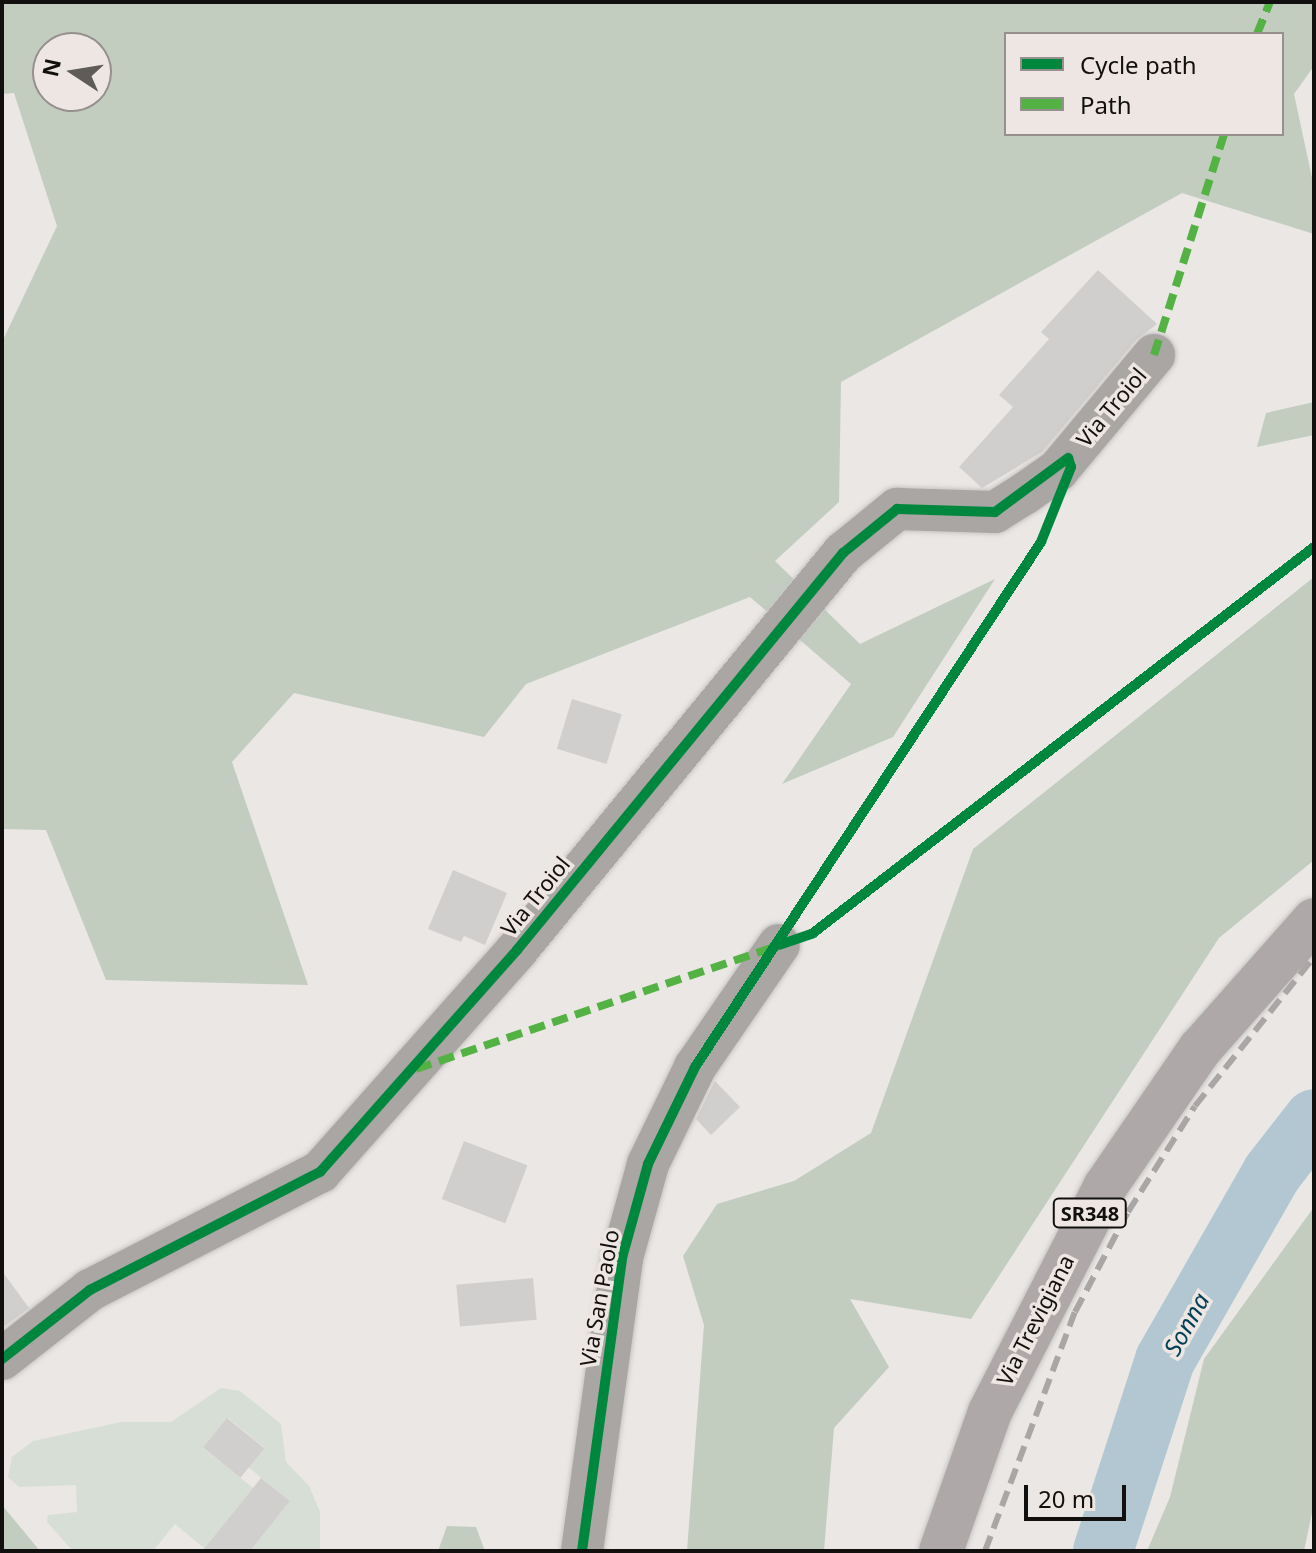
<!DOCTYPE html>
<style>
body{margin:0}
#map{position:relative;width:1316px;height:1553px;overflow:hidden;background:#eae7e5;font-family:"Noto Sans",sans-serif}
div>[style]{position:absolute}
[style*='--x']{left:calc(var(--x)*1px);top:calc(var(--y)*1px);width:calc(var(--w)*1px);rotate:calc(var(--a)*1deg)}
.green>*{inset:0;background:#d7ded5}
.forest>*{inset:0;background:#c2cdc0}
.river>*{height:60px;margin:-30px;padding:0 30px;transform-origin:30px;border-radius:30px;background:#b2c7d1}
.building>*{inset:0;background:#d1cfcd;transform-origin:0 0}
.roads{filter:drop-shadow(0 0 2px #c7c5c3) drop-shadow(0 0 2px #c7c5c3)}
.minor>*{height:42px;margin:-21px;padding:0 21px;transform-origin:21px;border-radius:21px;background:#a9a6a4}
.major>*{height:44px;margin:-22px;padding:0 22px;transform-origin:22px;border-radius:22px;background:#aea8a8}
.rail>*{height:6px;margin-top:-3px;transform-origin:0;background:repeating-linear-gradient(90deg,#a9a6a5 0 16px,transparent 0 24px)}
.quiet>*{height:8px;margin-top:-4px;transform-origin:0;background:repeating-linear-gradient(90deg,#54b144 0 16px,transparent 0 24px)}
.cycleway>*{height:10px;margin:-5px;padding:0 5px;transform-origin:5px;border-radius:5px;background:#00873e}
span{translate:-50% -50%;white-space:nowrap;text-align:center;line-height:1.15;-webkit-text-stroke:7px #ede6e2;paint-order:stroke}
.shield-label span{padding:2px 6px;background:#ede6e2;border:2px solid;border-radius:6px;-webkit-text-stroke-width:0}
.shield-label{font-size:20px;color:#12100e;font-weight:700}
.street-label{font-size:22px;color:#12100e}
.water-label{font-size:24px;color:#003f56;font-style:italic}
.frame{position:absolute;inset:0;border:4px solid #12100e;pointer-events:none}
.legend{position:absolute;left:1004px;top:32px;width:280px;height:104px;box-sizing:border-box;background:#ede6e2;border:2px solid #95908d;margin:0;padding:10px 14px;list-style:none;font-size:24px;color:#12100e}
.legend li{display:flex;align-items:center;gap:16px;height:40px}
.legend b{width:40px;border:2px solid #95908d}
.north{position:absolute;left:32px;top:32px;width:80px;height:80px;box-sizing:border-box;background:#ede6e2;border:2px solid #95908d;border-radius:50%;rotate:282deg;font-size:22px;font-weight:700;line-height:32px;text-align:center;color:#12100e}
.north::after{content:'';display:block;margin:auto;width:28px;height:36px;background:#5e5b59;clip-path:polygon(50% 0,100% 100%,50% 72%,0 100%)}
.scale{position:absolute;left:1024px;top:1485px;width:102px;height:36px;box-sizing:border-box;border:4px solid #12100e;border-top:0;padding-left:10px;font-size:24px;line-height:28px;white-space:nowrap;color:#12100e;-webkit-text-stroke:6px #ede6e2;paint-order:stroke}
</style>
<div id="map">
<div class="green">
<i style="clip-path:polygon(221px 1388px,240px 1391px,281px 1424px,286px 1462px,309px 1486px,320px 1512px,320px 1551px,250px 1551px,290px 1501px,248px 1467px,264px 1447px,228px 1418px,203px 1448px,253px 1488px,204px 1548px,175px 1524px,153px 1551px,72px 1550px,47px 1522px,48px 1515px,77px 1512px,76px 1485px,19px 1487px,8px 1477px,12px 1457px,33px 1441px,121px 1422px,171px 1422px)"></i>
</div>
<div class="forest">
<i style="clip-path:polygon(evenodd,2px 2px,1314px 2px,1314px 66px,1294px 94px,1314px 187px,1314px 234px,1182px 193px,841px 382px,839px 502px,775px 561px,860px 644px,995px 579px,893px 737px,782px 784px,851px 684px,750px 597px,526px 684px,484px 737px,294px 693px,232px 762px,308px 985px,106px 980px,46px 830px,2px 829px,2px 342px,57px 226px,14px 93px,2px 94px,2px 2px,1006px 34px,1282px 34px,1282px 134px,1006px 134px,1006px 34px,2px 2px,48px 48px,96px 48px,96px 96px,48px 96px,48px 48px)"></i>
<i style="clip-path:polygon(1314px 402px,1314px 435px,1257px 447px,1266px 413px)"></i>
<i style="clip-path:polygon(1314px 577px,1314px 860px,1219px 938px,971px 1319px,850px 1299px,889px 1367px,834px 1428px,824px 1551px,687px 1551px,704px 1325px,683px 1256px,717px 1204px,794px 1181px,871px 1133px,973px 849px)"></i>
<i style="clip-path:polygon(1314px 1207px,1314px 1503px,1304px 1551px,1147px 1551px,1170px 1497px,1204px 1359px)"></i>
<i style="clip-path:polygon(2px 1505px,40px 1551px,2px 1551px)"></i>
<i style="clip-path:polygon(447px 1526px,476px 1527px,485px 1551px,438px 1551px)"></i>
</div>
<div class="river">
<i style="--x:1103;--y:1551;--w:201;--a:-72"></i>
<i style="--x:1165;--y:1360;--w:215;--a:-60.2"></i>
<i style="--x:1272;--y:1173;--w:68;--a:-52.1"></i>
</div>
<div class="building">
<i style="clip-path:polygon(1098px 270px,1157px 324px,1136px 340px,1042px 452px,982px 488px,959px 467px,1013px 407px,999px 395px,1049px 339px,1041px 332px)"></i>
<i style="left:572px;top:699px;width:52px;height:52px;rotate:17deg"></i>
<i style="clip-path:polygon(453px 870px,507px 893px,485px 945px,464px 936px,461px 942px,428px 929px)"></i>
<i style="clip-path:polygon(715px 1081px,740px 1107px,711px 1135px,696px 1119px)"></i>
<i style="left:464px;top:1141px;width:68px;height:62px;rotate:21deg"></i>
<i style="clip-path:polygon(2px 1271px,29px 1308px,2px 1328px)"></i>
<i style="left:533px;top:1278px;width:42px;height:77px;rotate:85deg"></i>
<i style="left:227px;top:1418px;width:48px;height:38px;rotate:39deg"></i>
<i style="clip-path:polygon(261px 1478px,290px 1501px,250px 1551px,202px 1551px)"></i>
</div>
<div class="roads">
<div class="minor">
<i style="--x:2;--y:1359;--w:112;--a:-38.1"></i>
<i style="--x:90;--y:1290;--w:259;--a:-27.2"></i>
<i style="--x:320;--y:1172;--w:297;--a:-48.4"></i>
<i style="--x:517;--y:950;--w:514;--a:-50.61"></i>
<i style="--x:843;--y:553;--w:70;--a:-39.2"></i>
<i style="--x:897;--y:509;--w:98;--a:1.8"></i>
<i style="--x:995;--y:512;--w:34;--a:-32"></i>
<i style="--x:1024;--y:494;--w:42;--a:-35.2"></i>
<i style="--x:1058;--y:470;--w:150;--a:-50.1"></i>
<i style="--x:582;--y:1551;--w:296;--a:-82.2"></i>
<i style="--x:622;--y:1258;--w:98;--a:-74.5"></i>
<i style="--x:648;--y:1164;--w:108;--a:-64.1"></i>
<i style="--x:695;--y:1067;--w:148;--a:-55.5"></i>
</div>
<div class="major">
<i style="--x:941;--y:1551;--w:147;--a:-70.6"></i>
<i style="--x:990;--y:1412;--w:253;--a:-62.9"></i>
<i style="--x:1105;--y:1187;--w:168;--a:-55.5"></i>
<i style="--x:1200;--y:1049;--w:172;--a:-48.5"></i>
</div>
</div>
<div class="rail">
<i style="--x:985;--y:1551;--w:255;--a:-69.4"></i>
<i style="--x:1075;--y:1312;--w:113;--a:-62.1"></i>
<i style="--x:1128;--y:1212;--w:125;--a:-57.7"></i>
<i style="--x:1195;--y:1106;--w:191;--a:-51.4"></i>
</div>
<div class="quiet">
<i style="--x:1257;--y:34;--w:35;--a:-68"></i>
<i style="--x:1154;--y:355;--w:232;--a:-72.4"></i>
<i style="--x:416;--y:1069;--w:376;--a:-18.8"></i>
</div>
<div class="cycleway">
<i style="--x:779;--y:945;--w:36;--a:-19"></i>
<i style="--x:813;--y:933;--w:632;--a:-37.61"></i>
<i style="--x:2;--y:1359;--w:112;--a:-38.1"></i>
<i style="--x:90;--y:1290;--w:259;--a:-27.2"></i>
<i style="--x:320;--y:1172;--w:297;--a:-48.4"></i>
<i style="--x:517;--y:950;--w:514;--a:-50.61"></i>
<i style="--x:843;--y:553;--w:70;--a:-39.2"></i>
<i style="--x:897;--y:509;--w:98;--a:1.8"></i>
<i style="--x:995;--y:512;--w:91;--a:-36.5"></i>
<i style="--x:582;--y:1551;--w:296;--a:-82.2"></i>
<i style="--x:622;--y:1258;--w:98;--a:-74.5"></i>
<i style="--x:648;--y:1164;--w:108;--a:-64.1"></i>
<i style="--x:695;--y:1067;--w:629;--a:-56.61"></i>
<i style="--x:1041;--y:542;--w:81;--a:-68.2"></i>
<i style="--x:1071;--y:467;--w:9;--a:-108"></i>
</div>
<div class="shield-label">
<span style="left:1090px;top:1213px">SR348</span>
</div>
<div class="street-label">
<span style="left:1111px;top:407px;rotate:-50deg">Via Troiol</span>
<span style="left:535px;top:896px;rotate:-51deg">Via Troiol</span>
<span style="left:599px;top:1298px;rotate:-80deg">Via San Paolo</span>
<span style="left:1035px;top:1320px;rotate:-63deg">Via Trevigiana</span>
</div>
<div class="water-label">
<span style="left:1186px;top:1324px;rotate:-61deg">Sonna</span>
</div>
<div class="frame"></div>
<ul class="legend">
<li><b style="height:10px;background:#00873e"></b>Cycle path</li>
<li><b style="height:10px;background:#54b144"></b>Path</li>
</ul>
<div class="north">N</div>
<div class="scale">20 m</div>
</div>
